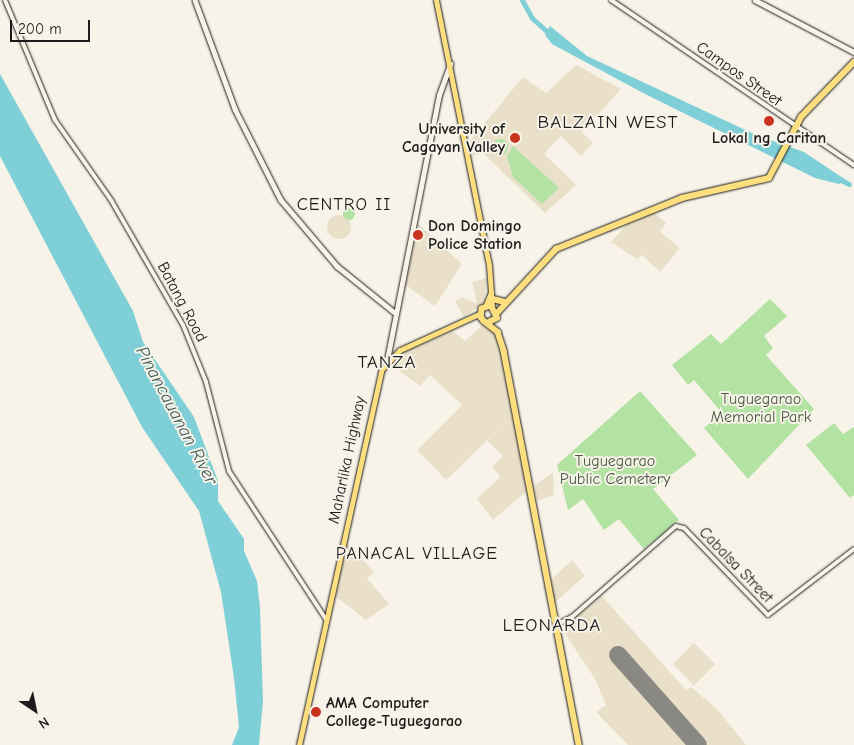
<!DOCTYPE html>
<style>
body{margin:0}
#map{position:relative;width:854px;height:745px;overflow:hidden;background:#f7f3e8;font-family:"Comic Neue",sans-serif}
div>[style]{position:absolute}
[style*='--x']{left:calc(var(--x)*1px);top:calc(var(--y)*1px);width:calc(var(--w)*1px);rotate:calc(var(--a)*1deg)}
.built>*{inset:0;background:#eae0ca;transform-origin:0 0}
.round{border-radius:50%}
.green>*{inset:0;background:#b3e3a3}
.water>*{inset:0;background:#7ecfd7}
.river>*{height:5px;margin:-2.5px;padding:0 2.5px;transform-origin:2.5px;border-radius:2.5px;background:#7ecfd7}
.runway>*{height:18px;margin:-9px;padding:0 9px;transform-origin:9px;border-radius:9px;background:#8a8882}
.roads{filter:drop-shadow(0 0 1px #1c1c1c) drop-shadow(0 0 1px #1c1c1c)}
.tertiary>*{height:4px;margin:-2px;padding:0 2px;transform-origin:2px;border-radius:2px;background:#f7f3e8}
.secondary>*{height:4.5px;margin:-2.25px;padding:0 2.25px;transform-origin:2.25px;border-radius:2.25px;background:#f7f3e8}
.primary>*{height:5px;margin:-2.5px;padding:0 2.5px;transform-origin:2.5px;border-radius:2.5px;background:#fddf80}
.trunk>*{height:5.5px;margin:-2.75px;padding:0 2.75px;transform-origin:2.75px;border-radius:2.75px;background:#fddf80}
.dots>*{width:14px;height:14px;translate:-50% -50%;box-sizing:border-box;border:2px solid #f7f3e8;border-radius:50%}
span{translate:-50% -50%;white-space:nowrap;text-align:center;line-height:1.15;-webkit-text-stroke:4px #f7f3e8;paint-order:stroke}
.street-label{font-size:16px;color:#1c1c1c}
.poi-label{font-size:16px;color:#1c1c1c;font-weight:700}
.right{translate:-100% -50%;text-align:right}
.left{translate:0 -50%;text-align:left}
.park-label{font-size:16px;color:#495844}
.neighbourhood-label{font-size:18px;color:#1c1c1c;letter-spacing:1px}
.water-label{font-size:18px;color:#3e5b5d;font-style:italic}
.quarter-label{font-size:19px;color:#1c1c1c;letter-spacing:1px}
.north{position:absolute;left:10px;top:685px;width:50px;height:50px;-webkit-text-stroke:4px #f7f3e8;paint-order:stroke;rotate:146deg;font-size:14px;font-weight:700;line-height:20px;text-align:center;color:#1c1c1c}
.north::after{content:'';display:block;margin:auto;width:18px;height:22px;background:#1c1c1c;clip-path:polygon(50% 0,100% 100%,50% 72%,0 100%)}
.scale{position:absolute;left:10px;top:20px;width:80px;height:22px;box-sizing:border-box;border:2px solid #1c1c1c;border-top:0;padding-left:6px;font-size:15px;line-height:18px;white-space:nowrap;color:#1c1c1c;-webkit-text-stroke:4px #f7f3e8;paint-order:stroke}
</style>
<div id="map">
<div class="built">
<i style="clip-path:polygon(576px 65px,621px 89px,582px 132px,593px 143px,581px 156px,561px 136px,544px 154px,576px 185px,545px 213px,483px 153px,473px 156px,470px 141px,523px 77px,546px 93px)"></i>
<i style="clip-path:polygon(653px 212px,666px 223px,660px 232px,680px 248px,660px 272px,642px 255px,637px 259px,611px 242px,628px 223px)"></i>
<i class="round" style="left:327px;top:215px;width:24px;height:24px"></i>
<i style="clip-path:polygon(416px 222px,462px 264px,435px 306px,403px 283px)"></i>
<i style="clip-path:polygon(487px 278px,484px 303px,464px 317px,455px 301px,463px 297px,477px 304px,472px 282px)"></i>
<i style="clip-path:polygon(482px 325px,494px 333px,499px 344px,518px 442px,513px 446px,518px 443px,527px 491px,493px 520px,477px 499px,500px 477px,492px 466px,503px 456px,487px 441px,507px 421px,446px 480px,417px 450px,462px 405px,430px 375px,420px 386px,395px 368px,405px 351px,453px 331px,465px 341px)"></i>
<i style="clip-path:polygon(553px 472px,554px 495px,537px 501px,534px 486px)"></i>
<i style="clip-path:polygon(346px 542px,374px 572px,367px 578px,389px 604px,366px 620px,334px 595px)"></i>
<i style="clip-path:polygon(572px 560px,585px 576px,555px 602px,551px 580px)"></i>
<i style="clip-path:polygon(601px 595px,686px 690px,691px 687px,718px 710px,746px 745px,628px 745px,596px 712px,606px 705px,595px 679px,562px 629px)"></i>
<i style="left:694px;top:643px;width:30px;height:30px;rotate:45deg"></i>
</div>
<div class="green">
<i class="round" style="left:492px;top:139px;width:16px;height:16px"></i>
<i style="clip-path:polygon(513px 146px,559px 188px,542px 204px,513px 177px,507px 157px)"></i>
<i class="round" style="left:343px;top:208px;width:12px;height:12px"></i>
<i style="clip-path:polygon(770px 299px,787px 316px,764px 336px,773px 348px,766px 355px,814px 409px,748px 479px,704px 428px,722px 413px,694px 380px,688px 385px,672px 365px,711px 334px,721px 344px)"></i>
<i style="clip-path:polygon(640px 391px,697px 455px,653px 489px,679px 520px,644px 549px,619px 519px,604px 530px,583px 499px,568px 510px,557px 465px)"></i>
<i style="clip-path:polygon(834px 423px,843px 434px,854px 427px,854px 495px,850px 498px,806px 445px)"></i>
</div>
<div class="water">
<i style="clip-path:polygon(550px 26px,587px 56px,754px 134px,804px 152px,846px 180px,839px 184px,815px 178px,647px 95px,552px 44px,545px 35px)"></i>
<i style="clip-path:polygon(0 74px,133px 311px,143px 342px,194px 417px,218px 481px,218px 501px,244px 539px,244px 551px,257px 581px,260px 608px,263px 701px,259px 745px,232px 745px,239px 727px,234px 678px,221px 592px,199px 511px,142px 427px,0 156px)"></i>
</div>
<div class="river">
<i style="--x:522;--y:0;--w:21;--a:61"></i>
<i style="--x:532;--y:18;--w:24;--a:42"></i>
<i style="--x:839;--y:179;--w:11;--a:27"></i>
</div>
<div class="runway">
<i style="--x:618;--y:655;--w:120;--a:48.4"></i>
</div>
<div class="roads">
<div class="tertiary">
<i style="--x:5;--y:0;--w:130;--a:67.4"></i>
<i style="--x:55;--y:120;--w:98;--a:55"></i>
<i style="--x:111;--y:200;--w:144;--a:60.1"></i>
<i style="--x:183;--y:325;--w:61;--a:68"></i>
<i style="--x:206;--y:382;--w:92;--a:75.5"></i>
<i style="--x:229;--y:471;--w:177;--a:56.8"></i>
<i style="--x:611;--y:0;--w:294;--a:34.2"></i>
<i style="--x:556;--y:625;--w:18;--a:-27"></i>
<i style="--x:572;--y:617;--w:138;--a:-41.2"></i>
<i style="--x:676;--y:526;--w:8;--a:14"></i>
<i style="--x:684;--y:528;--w:121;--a:46"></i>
<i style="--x:768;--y:615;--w:108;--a:-37.5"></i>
</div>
<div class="secondary">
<i style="--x:195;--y:0;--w:116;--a:69.8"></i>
<i style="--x:235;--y:109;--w:102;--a:63.2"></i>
<i style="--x:281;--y:200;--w:87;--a:49.7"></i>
<i style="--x:337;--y:266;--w:73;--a:38.9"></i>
<i style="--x:755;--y:0;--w:112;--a:27.7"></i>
<i style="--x:387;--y:360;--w:270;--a:-78.9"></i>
<i style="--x:439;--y:95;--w:33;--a:-70"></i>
</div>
<div class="primary">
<i style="--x:436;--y:0;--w:270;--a:78.7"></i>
<i style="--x:489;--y:265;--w:42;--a:85.9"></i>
<i style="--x:485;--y:307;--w:16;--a:-68"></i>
<i style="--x:299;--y:745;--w:385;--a:-77.6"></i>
<i style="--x:382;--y:369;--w:26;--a:-47"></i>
<i style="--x:400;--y:350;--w:89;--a:-24.6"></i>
</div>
<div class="trunk">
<i style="--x:493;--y:299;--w:12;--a:14"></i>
<i style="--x:497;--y:313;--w:87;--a:-47.3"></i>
<i style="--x:556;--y:249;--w:136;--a:-22"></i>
<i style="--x:682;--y:198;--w:89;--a:-12.9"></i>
<i style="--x:769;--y:178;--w:69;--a:-62.3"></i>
<i style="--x:801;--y:117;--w:76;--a:-46.1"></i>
<i style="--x:487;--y:323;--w:11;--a:-27"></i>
<i style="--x:497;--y:318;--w:13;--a:-117"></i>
<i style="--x:491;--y:306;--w:9;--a:162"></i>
<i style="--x:482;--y:309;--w:8;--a:97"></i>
<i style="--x:481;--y:317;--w:5;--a:53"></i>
<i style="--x:484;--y:321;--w:18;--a:38"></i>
<i style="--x:498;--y:332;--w:20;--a:72"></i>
<i style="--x:504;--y:351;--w:401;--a:79.2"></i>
</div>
</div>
<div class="dots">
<i style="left:769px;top:121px;background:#c8321e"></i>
<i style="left:515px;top:138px;background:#c8321e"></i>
<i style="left:418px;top:235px;background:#c8321e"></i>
<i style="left:316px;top:712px;background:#c8321e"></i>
</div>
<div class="street-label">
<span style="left:739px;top:74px;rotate:35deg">Campos Street</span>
<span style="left:182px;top:302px;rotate:62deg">Batang Road</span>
<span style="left:347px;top:460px;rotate:-78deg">Maharlika Highway</span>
<span style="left:736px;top:565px;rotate:46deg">Cabalsa Street</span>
</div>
<div class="poi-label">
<span class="right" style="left:505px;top:138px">University of<br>Cagayan Valley</span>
<span style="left:769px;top:138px">Lokal ng Caritan</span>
<span class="left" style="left:428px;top:235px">Don Domingo<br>Police Station</span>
<span class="left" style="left:326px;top:712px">AMA Computer<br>College-Tuguegarao</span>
</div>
<div class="park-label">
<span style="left:761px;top:408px">Tuguegarao<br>Memorial Park</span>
<span style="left:615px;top:470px">Tuguegarao<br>Public Cemetery</span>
</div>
<div class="neighbourhood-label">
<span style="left:344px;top:205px">CENTRO II</span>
<span style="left:417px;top:554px">PANACAL VILLAGE</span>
</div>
<div class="water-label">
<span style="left:176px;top:416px;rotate:62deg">Pinancauanan River</span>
</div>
<div class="quarter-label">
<span style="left:608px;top:123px">BALZAIN WEST</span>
<span style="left:387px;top:363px">TANZA</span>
<span style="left:552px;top:626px">LEONARDA</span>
</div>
<div class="north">N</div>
<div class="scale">200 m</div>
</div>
